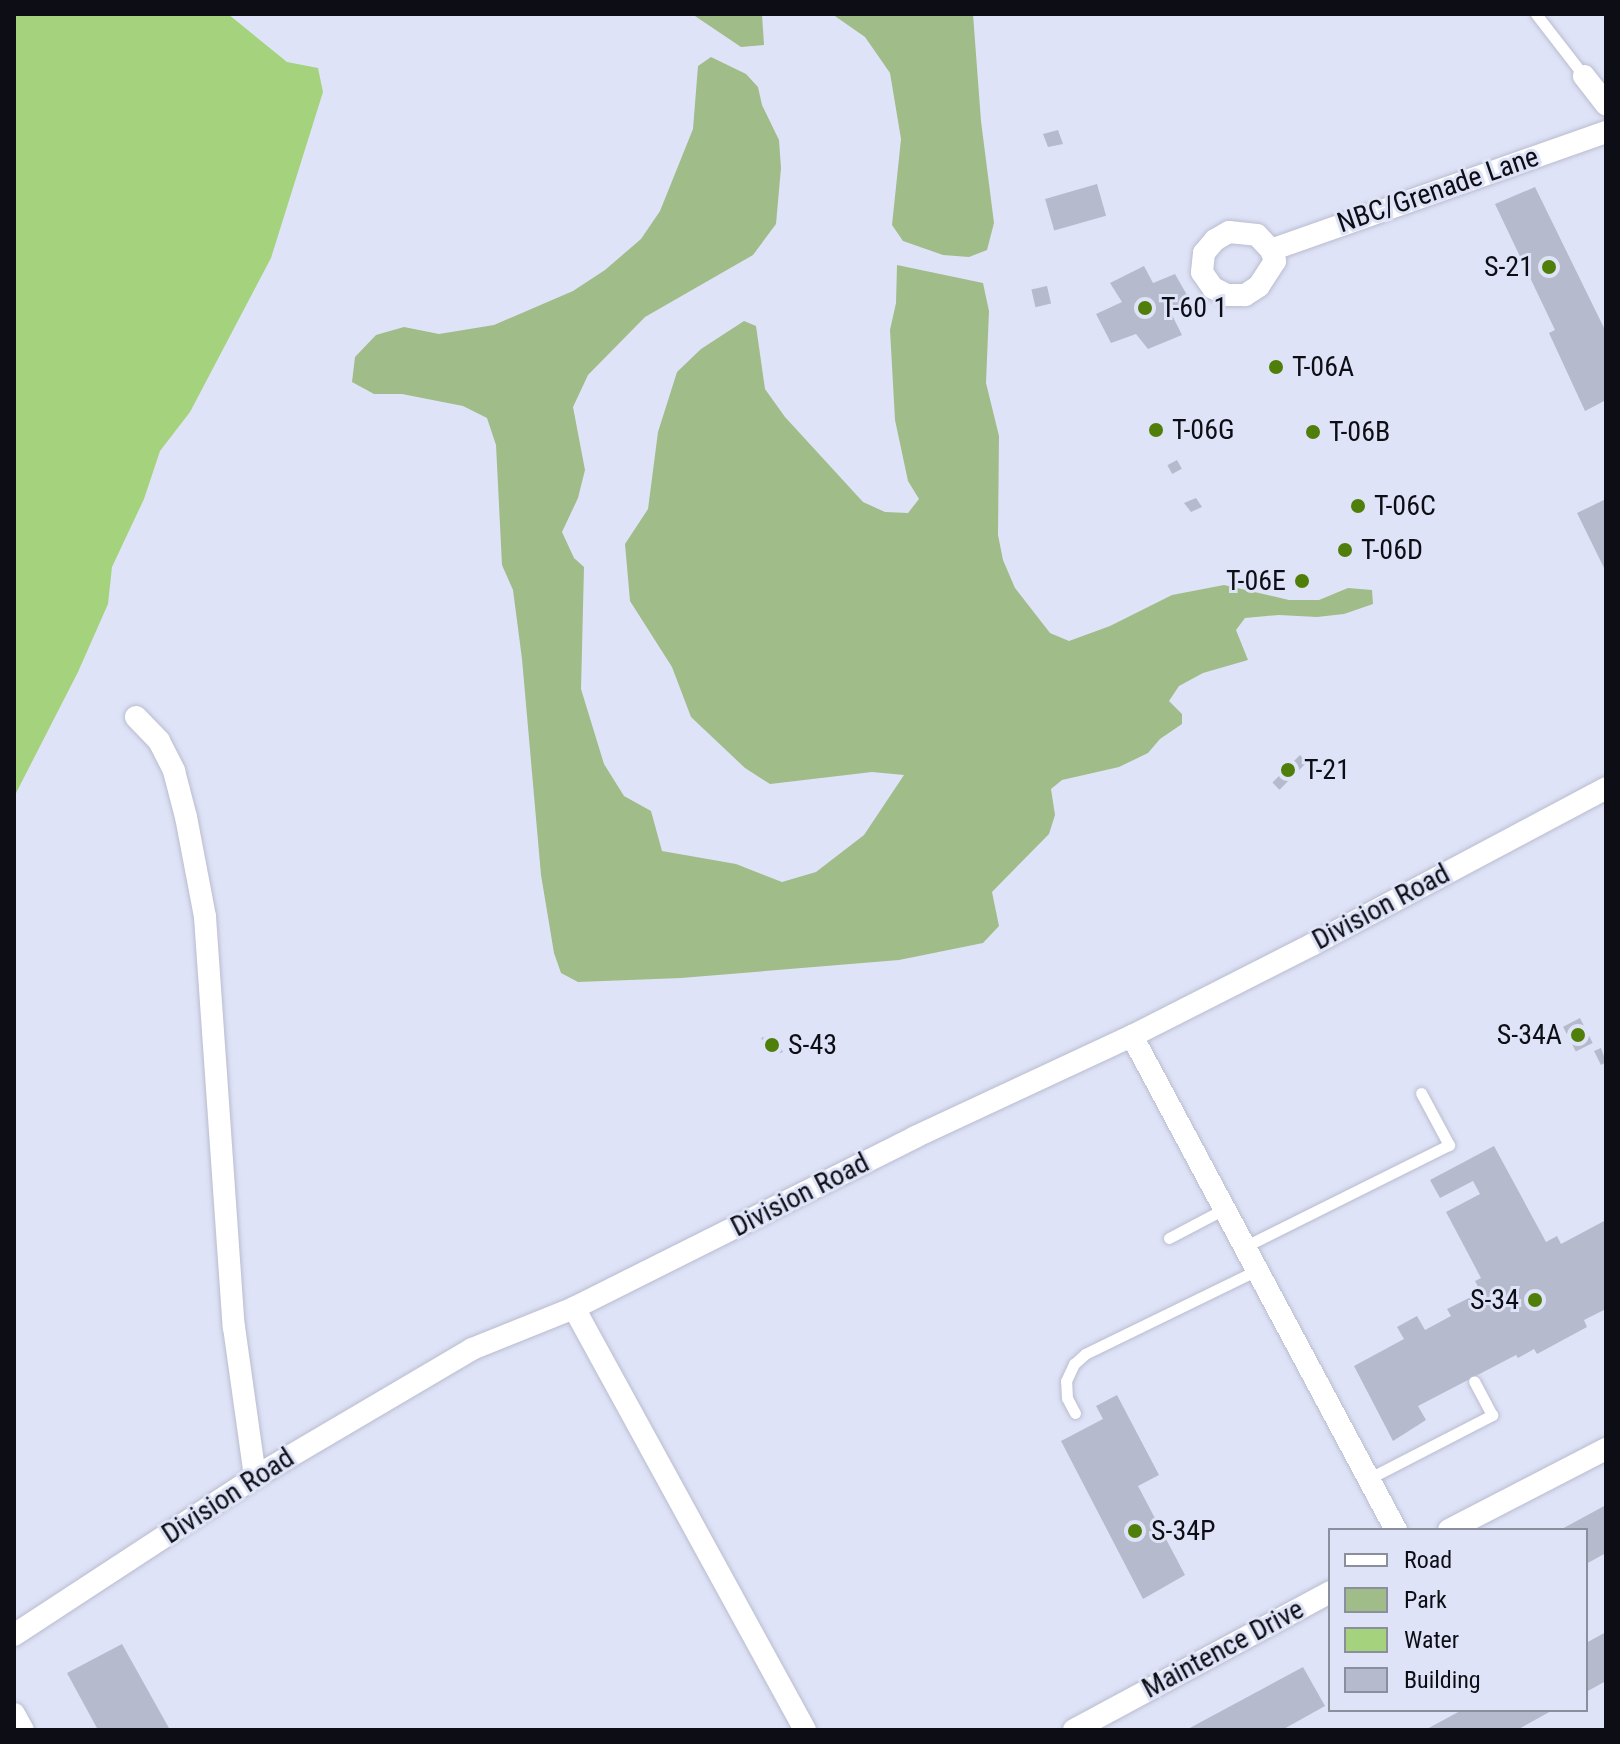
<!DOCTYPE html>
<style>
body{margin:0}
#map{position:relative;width:1620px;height:1744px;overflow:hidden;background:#dfe3f7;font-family:"Roboto Condensed",sans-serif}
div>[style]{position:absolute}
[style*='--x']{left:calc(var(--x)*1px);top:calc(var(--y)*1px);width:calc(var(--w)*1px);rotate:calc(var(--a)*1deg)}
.green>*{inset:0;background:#a0bc89}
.water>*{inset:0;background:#a5d27d}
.building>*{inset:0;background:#b6bacd;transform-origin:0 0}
.roads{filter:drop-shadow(0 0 2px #b9bccf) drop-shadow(0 0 2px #b9bccf)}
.lane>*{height:11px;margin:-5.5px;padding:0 5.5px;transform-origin:5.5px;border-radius:5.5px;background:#fff}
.street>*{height:22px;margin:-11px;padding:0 11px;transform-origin:11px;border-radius:11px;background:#fff}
.dots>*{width:22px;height:22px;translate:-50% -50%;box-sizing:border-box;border:4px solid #dfe3f7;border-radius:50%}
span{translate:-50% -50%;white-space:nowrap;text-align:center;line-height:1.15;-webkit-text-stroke:6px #dfe3f7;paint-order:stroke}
.street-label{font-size:28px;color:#0d0e15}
.poi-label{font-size:28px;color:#0d0e15}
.right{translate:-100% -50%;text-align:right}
.left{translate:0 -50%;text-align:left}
.frame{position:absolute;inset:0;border:16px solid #0d0e15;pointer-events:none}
.legend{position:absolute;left:1328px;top:1528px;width:260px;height:184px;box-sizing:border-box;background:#dfe3f7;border:2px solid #8b8e9d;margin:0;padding:10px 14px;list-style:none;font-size:24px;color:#0d0e15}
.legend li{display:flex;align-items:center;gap:16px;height:40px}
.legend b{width:40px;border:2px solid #8b8e9d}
</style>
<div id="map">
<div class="green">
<i style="clip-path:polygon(692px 14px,762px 14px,764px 45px,741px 47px)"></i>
<i style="clip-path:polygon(832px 14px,973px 14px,981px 121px,994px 223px,987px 250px,969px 257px,943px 255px,903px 241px,892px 225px,901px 139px,890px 73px,865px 37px)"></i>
<i style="clip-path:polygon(711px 57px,746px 74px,758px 87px,762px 105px,779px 140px,781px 168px,776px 224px,753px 255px,645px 317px,588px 375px,573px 407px,585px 470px,578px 498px,562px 532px,574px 558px,584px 567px,581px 689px,604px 764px,624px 796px,651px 811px,662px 851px,736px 864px,782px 882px,816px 872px,864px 835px,904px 775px,872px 772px,770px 784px,745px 768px,691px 717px,672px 667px,630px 601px,625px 544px,648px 509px,658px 432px,677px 372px,701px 349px,744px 321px,756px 326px,765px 389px,785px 417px,863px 502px,885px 512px,908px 513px,919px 499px,908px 481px,895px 420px,890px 330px,896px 303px,897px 265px,983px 283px,989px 311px,986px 383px,999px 436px,998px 535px,1003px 560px,1015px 588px,1050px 633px,1069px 641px,1110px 626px,1172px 595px,1224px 585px,1289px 600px,1319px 600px,1348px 588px,1372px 590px,1373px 604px,1344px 614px,1317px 617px,1279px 615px,1245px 618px,1236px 630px,1248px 660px,1203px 673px,1179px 686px,1169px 701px,1182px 714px,1182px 724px,1160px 739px,1148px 753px,1119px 767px,1062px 780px,1051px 789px,1055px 815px,1049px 834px,992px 892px,999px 926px,983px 943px,899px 960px,681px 978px,578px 982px,561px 973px,554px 953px,541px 875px,522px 659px,513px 590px,502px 565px,496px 445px,487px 418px,463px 406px,402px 394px,374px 394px,352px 382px,355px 357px,376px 335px,404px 327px,439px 334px,494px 325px,573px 291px,605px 270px,641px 239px,660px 211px,693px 129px,698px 66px)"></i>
</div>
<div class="water">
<i style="clip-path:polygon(14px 14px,228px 14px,287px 62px,318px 68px,323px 92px,271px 258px,190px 412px,160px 451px,144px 499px,112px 567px,108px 604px,78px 672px,14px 797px)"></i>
</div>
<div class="building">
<i style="clip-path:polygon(1058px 130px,1063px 144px,1048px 147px,1043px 134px)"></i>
<i style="left:1097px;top:184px;width:33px;height:54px;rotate:74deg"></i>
<i style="clip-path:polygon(1535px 187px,1606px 332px,1606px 400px,1585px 411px,1549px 333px,1555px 330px,1495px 204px)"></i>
<i style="clip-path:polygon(1144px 266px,1153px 283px,1175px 274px,1191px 302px,1171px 313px,1182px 335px,1148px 349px,1136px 334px,1111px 343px,1096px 314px,1122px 302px,1110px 283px)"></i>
<i style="left:1047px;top:286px;width:18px;height:16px;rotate:77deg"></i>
<i style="clip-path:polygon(1280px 359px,1284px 370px,1273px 375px,1267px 364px)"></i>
<i style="clip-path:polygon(1159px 422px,1166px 433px,1153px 438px,1146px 427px)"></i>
<i style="clip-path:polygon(1316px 424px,1321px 436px,1311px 440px,1304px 428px)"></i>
<i style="left:1177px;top:460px;width:10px;height:11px;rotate:61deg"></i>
<i style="clip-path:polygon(1196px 498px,1202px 507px,1191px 512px,1184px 503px)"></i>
<i style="clip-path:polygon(1361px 499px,1367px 509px,1355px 514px,1349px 504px)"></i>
<i style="clip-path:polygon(1606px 499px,1606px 572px,1577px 513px)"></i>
<i style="clip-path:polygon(1349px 542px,1353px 553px,1339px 556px,1336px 546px)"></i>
<i style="clip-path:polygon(1304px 573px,1309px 585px,1298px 589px,1294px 578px)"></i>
<i style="left:1300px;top:755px;width:10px;height:39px;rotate:45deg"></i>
<i style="left:1580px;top:1018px;width:28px;height:19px;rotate:63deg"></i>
<i style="clip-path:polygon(773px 1034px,783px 1052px,771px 1056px,761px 1038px)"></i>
<i style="clip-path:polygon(1601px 1048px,1606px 1062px,1601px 1065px,1594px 1051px)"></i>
<i style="clip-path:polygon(1494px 1146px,1546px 1242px,1557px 1236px,1561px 1244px,1606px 1220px,1606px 1309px,1584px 1320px,1587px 1327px,1537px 1354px,1534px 1349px,1518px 1358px,1516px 1355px,1418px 1406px,1426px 1420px,1393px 1441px,1354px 1366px,1404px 1339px,1397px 1327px,1417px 1316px,1425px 1330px,1451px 1316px,1447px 1309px,1481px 1292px,1475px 1281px,1481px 1278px,1446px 1212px,1480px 1194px,1473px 1181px,1440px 1198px,1430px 1180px)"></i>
<i style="clip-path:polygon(1117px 1395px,1159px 1475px,1138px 1486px,1185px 1575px,1143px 1599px,1061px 1441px,1103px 1419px,1096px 1406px)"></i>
<i style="clip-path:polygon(1606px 1505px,1606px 1553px,1586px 1564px,1586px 1530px,1560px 1530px)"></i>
<i style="clip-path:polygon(1606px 1632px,1606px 1681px,1586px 1692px,1586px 1643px)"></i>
<i style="clip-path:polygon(122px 1644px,170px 1730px,98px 1730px,67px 1673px)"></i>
<i style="clip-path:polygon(1303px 1667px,1325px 1706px,1282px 1730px,1186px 1730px)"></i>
<i style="clip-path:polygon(1462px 1710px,1553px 1710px,1517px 1730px,1425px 1730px)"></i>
</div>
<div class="roads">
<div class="lane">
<i style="--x:1536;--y:14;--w:78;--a:52.3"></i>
<i style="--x:1169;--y:1238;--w:62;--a:-27.8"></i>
<i style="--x:1244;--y:1247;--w:229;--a:-26.5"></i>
<i style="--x:1449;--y:1145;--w:59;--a:-118.3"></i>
<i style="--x:1075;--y:1413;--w:17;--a:-118"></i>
<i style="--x:1067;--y:1398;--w:17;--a:-93"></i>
<i style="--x:1066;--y:1381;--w:19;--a:-65"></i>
<i style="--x:1074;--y:1364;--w:15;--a:-42"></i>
<i style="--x:1085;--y:1354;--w:191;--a:-26"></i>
<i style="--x:1368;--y:1479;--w:140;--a:-27.3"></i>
<i style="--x:1492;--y:1415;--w:38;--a:-118"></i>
</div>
<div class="street">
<i style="--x:1584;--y:76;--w:36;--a:52"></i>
<i style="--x:1229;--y:232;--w:28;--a:6"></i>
<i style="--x:1257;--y:235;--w:21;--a:47"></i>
<i style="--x:1271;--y:250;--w:12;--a:70"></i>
<i style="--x:1275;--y:261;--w:30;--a:123"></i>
<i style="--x:1259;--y:286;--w:17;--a:147"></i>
<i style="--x:1245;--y:295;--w:18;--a:180"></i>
<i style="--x:1227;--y:295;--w:16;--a:-153"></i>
<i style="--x:1213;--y:288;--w:19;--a:-125"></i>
<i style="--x:1202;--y:272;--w:19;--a:-84"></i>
<i style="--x:1204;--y:253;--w:17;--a:-50"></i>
<i style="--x:1215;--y:240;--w:16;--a:-30"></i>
<i style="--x:1271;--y:250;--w:355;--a:-19.4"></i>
<i style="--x:136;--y:717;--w:33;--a:46"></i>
<i style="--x:159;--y:741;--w:34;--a:63"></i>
<i style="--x:174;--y:771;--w:48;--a:75.4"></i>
<i style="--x:186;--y:817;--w:102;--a:79.2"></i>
<i style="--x:205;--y:917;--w:411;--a:86"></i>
<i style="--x:234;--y:1327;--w:151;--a:82"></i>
<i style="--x:1132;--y:1036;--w:560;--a:61.88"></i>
<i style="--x:574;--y:1308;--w:481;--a:61.3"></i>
<i style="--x:1449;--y:1530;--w:177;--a:-27.3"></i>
<i style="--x:14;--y:1635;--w:288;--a:-33.2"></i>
<i style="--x:255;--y:1477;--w:252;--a:-30.5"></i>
<i style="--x:472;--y:1349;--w:110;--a:-21.9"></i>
<i style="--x:574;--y:1308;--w:381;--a:-26.6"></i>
<i style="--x:915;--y:1137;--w:239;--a:-25"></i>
<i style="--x:1132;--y:1036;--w:203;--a:-26.9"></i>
<i style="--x:1313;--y:944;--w:332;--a:-28"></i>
<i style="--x:14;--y:1714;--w:18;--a:61"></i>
<i style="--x:1074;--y:1730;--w:291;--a:-28.3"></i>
</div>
</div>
<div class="dots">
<i style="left:1549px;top:267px;background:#4f7e0a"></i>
<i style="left:1145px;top:308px;background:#4f7e0a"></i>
<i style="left:1276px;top:367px;background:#4f7e0a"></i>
<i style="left:1156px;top:430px;background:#4f7e0a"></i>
<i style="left:1313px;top:432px;background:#4f7e0a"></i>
<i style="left:1358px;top:506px;background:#4f7e0a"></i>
<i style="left:1345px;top:550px;background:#4f7e0a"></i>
<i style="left:1302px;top:581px;background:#4f7e0a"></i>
<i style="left:1288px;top:770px;background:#4f7e0a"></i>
<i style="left:1578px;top:1035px;background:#4f7e0a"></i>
<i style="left:772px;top:1045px;background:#4f7e0a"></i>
<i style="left:1535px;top:1300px;background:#4f7e0a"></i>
<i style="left:1135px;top:1531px;background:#4f7e0a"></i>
</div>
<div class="street-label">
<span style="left:1438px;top:190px;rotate:-19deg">NBC/Grenade Lane</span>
<span style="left:1381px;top:907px;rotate:-28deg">Division Road</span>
<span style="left:800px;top:1195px;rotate:-27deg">Division Road</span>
<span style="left:228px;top:1496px;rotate:-33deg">Division Road</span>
<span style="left:1223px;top:1649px;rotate:-28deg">Maintence Drive</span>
</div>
<div class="poi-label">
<span class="right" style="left:1533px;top:267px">S-21</span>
<span class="left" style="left:1161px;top:308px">T-60 1</span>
<span class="left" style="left:1292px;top:367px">T-06A</span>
<span class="left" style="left:1172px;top:430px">T-06G</span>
<span class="left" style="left:1329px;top:432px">T-06B</span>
<span class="left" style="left:1374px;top:506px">T-06C</span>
<span class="left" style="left:1361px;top:550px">T-06D</span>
<span class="right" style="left:1286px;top:581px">T-06E</span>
<span class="left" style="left:1304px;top:770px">T-21</span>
<span class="right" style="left:1562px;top:1035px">S-34A</span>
<span class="left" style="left:788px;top:1045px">S-43</span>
<span class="right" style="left:1519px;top:1300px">S-34</span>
<span class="left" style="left:1151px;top:1531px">S-34P</span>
</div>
<div class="frame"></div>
<ul class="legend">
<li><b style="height:10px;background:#fff"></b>Road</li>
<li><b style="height:22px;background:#a0bc89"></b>Park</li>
<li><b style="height:22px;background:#a5d27d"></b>Water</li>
<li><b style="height:22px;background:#b6bacd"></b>Building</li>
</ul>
</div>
